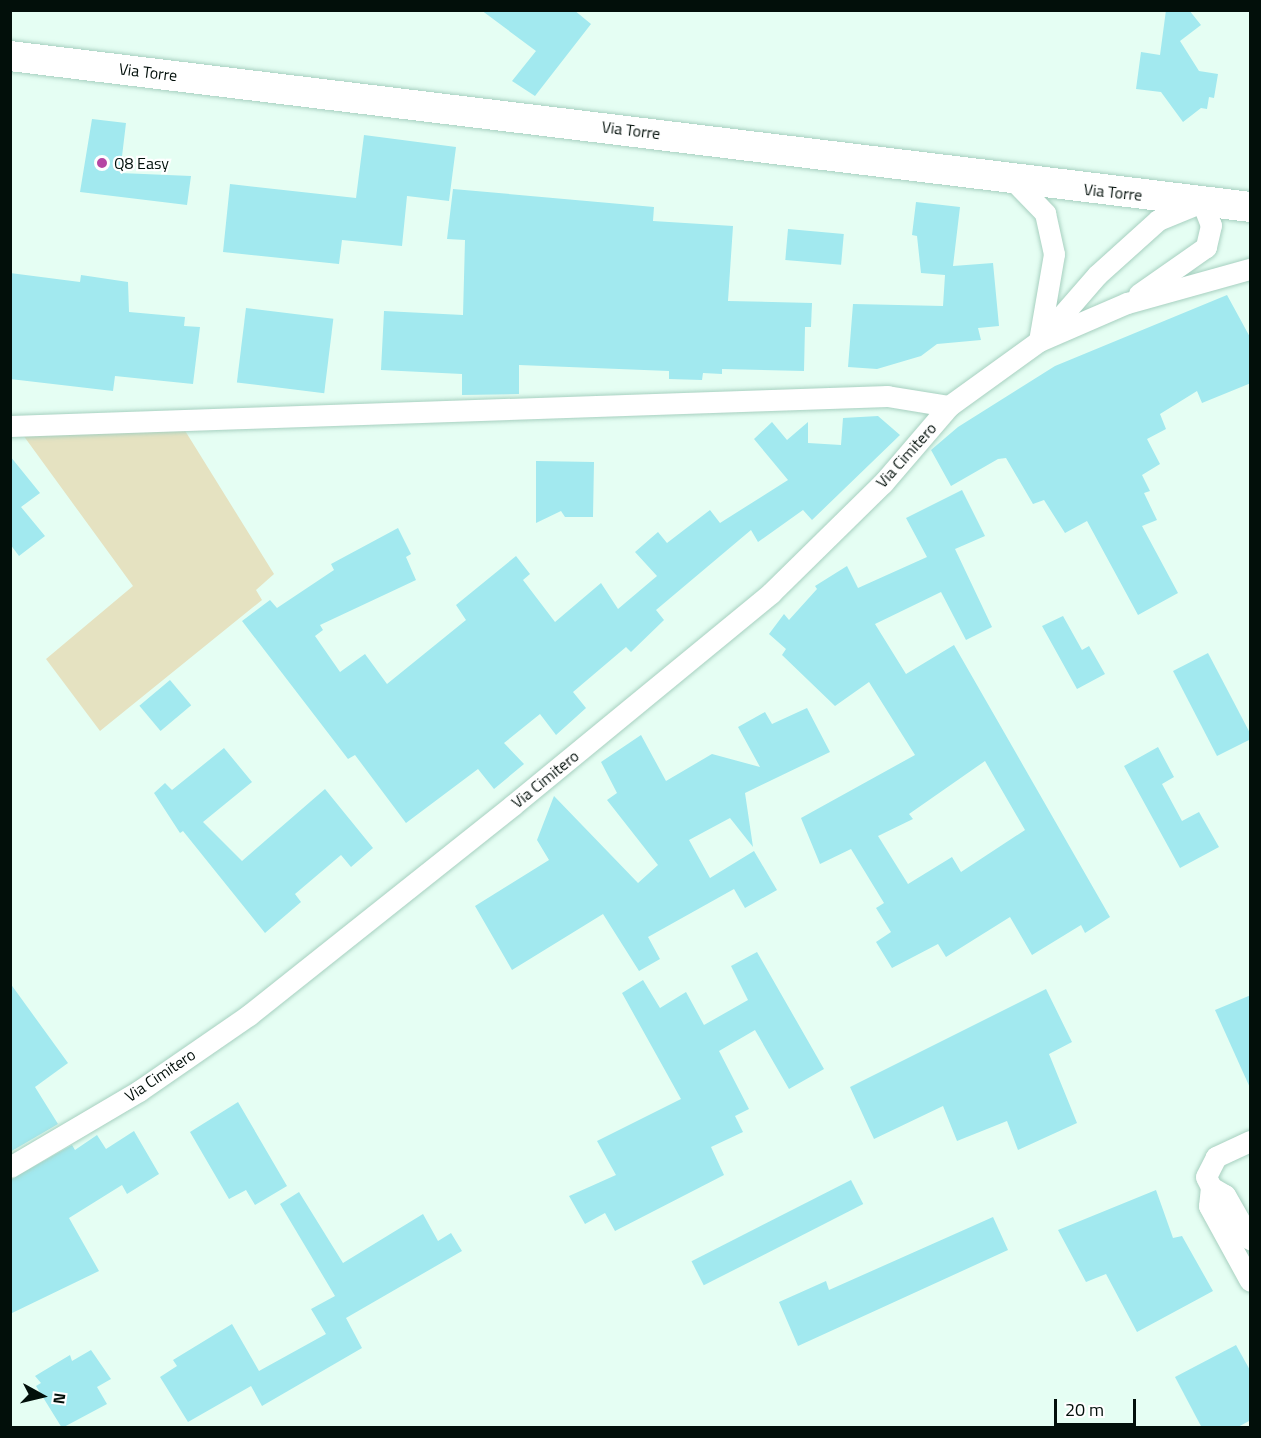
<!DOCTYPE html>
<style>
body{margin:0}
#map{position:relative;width:1261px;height:1438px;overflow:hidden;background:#e5fef3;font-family:"Titillium Web",sans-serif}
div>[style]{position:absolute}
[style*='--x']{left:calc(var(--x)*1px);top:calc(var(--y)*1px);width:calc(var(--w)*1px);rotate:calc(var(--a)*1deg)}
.green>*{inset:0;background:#e5e2c1}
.building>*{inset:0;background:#a2e9ef;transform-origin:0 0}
.roads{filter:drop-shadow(0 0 2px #a7d0c0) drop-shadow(0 0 2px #a7d0c0)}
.minor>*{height:21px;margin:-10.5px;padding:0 10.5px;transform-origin:10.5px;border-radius:10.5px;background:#fff}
.secondary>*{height:30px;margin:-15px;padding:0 15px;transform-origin:15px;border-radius:15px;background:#fff}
.dots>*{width:16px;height:16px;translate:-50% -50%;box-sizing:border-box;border:3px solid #fff;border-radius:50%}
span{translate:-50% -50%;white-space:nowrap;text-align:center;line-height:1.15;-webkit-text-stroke:4.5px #fff;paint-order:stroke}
.street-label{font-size:16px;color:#020f0a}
.poi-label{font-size:16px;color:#020f0a}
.left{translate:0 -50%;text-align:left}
.frame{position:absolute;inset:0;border:12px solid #020f0a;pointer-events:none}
.north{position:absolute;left:12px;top:1366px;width:60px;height:60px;-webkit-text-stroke:4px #fff;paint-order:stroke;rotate:98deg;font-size:16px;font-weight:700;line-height:24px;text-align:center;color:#020f0a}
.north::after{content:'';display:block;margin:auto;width:21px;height:27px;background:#020f0a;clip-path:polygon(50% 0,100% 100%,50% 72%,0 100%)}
.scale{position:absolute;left:1054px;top:1399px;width:82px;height:27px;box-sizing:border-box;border:3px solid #020f0a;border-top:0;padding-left:8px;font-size:18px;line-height:21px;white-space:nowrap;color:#020f0a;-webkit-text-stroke:4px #fff;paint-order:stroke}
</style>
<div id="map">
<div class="green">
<i style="clip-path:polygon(184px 429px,274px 574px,256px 590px,262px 600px,100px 731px,46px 659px,133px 586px,23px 435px)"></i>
</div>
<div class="building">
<i style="clip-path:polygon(481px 10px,574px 10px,591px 24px,535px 96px,512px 81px,536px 51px)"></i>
<i style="clip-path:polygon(1166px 10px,1189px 10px,1201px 25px,1180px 41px,1199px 71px,1218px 74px,1214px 98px,1209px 97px,1207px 109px,1201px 108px,1183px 122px,1161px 92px,1136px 89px,1141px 52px,1160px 55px)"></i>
<i style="clip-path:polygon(92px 119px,126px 123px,120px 173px,191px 176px,187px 205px,80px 192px)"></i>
<i style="clip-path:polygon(364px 135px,456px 147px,449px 201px,407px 196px,402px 246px,342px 240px,339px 264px,223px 252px,230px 184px,356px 198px)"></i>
<i style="clip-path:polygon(453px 189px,654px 207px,653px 221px,733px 226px,728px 301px,812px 303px,811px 327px,805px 327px,804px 371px,722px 369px,722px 374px,703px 373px,702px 380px,669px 379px,669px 371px,519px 365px,519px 394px,462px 395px,462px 374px,381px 370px,384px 311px,463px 315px,465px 240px,447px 239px)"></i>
<i style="clip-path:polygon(916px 202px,960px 207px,953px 266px,993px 263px,999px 326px,978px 328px,981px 340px,937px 344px,921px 356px,877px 369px,848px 367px,853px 304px,943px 306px,945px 275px,921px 273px,917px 236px,912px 235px)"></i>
<i style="left:788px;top:229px;width:56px;height:31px;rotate:5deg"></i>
<i style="clip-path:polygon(10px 273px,80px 282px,81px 275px,128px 282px,129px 312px,185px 317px,184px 326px,200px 327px,193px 384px,115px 376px,113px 391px,10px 379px)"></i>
<i style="clip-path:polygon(1227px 295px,1251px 339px,1251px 383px,1202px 403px,1197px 391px,1160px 414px,1166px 429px,1147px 439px,1160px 464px,1142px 475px,1150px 491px,1144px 493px,1157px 520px,1142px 526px,1178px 593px,1138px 615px,1087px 521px,1065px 533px,1044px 500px,1033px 504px,1006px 458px,998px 459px,951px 486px,931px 450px,958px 427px,1055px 366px)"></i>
<i style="left:246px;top:308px;width:88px;height:75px;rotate:7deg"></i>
<i style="clip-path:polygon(878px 416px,900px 435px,812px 520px,803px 510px,758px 542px,751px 530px,656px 610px,664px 620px,631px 652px,626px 647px,573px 692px,586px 708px,556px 735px,540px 714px,504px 743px,524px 764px,494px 789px,478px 769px,406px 823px,355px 755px,348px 759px,242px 621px,270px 600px,277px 608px,334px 570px,331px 564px,398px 528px,411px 554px,406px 557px,416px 580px,320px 625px,323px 630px,315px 636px,340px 672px,365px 654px,387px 684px,466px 620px,456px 605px,516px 556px,530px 574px,523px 580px,555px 622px,601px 583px,618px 609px,657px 576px,635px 552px,658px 532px,667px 543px,710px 510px,720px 523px,788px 480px,754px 439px,772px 422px,787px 440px,808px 422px,808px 443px,841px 445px,843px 418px)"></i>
<i style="clip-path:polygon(10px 456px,40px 493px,21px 507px,45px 536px,19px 556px,10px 544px)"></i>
<i style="clip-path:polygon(536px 461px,594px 462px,593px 517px,565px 517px,561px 511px,536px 523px)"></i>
<i style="clip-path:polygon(evenodd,962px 490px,985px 536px,955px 549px,992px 627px,966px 640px,941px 592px,875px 624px,906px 674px,954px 645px,1110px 917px,1085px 933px,1081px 925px,1032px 955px,1010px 917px,946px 957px,938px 944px,892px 968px,876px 942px,891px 932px,876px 908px,884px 903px,851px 849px,820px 864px,801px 818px,915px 755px,869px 682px,835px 706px,782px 655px,786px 649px,769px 634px,784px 614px,789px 620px,817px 589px,815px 586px,847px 566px,858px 588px,927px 557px,906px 518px,962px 490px,985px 761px,1025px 830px,961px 872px,952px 857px,908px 884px,878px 836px,913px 819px,909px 814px,985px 761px)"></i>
<i style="clip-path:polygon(1063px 616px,1082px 650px,1089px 646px,1105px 674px,1077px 689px,1042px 626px)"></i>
<i style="clip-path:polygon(1208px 653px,1251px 735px,1251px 739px,1217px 756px,1173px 671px)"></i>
<i style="left:170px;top:680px;width:33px;height:40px;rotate:50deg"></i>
<i style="clip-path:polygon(807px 708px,830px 752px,745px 793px,753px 847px,730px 818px,689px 840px,710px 878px,754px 851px,777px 890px,745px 908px,734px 889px,648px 937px,660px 959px,639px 971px,603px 914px,512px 970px,475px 906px,549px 860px,537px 840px,554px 796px,638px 883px,658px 865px,607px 800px,617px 793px,601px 762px,641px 735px,666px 781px,712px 754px,760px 767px,738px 727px,765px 712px,772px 724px)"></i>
<i style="clip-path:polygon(1158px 747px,1174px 777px,1162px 784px,1182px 821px,1199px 812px,1219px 847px,1180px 868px,1124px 766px)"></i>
<i style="clip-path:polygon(224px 748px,252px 782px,203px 822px,242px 861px,325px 789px,373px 848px,351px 867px,341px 855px,295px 894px,301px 902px,265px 933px,183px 831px,180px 833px,154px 793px,165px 783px,172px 790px)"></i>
<i style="clip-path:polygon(757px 952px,824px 1069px,789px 1089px,755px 1030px,719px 1051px,749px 1109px,735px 1116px,743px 1132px,711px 1147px,724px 1175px,615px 1231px,605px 1213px,585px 1224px,569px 1196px,616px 1175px,597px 1141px,681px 1099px,622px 993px,643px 980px,660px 1008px,686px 992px,704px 1025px,748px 1000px,731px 966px)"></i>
<i style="clip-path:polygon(10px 983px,68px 1063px,35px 1087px,58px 1124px,10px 1152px)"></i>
<i style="clip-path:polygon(1046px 989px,1072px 1042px,1049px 1054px,1077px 1123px,1018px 1150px,1007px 1121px,957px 1141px,943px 1106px,874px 1139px,850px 1087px)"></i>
<i style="clip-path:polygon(1251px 995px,1251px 1090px,1215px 1010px)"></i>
<i style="clip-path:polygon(238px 1102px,287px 1186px,255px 1205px,246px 1190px,229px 1199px,190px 1132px)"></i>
<i style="clip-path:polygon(134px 1131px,159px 1174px,127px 1194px,122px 1185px,69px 1218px,99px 1271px,10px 1314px,10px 1180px,72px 1145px,75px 1150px,97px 1135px,106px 1149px)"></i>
<i style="left:851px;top:1180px;width:27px;height:179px;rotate:63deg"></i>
<i style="clip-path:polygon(1156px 1190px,1173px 1238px,1182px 1236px,1213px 1291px,1137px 1332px,1106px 1274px,1086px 1282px,1058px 1230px)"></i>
<i style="clip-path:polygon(299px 1192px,343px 1263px,423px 1214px,438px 1241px,451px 1233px,462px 1251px,346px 1318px,362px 1348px,262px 1406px,251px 1386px,188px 1422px,160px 1377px,177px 1366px,173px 1360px,232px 1324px,259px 1371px,326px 1334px,311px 1309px,335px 1296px,280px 1204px)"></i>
<i style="clip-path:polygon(993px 1217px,1008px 1250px,798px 1346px,779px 1302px,826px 1281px,829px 1290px)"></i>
<i style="clip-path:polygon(1236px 1345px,1251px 1372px,1251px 1420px,1236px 1428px,1202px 1428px,1175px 1377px)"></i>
<i style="clip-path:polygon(91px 1350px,111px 1379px,97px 1387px,107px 1404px,62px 1428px,36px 1386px,41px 1383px,35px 1376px,70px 1355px,72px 1361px)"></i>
</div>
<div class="roads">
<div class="minor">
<i style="--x:1014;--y:181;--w:45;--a:45.9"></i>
<i style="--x:1045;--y:213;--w:42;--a:77.6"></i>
<i style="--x:1054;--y:254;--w:88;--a:99.8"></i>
<i style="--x:1044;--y:336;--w:81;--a:-49"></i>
<i style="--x:1097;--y:275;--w:82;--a:-42"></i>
<i style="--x:1158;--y:220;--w:48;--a:-22.2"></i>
<i style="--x:1202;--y:202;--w:25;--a:69"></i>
<i style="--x:1211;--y:225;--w:23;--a:103"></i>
<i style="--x:1206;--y:247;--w:82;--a:145"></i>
<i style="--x:10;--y:426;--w:878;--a:-1.96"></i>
<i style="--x:887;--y:396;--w:63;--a:9.2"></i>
<i style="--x:1250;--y:1141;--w:38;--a:155"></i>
<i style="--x:1216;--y:1157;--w:22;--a:117"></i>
<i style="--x:1206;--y:1177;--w:11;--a:63"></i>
<i style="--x:1211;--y:1187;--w:19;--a:96"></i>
<i style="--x:1209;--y:1206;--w:85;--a:61.3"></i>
<i style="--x:10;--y:1167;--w:150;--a:-30.5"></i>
<i style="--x:139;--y:1091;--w:134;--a:-34.6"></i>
<i style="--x:249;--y:1015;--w:337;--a:-38.5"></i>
<i style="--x:513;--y:805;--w:334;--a:-39.4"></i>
<i style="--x:771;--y:593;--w:157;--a:-44.5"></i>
<i style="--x:883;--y:483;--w:101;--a:-49.4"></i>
<i style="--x:949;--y:406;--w:111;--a:-35.8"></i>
<i style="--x:1039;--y:341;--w:96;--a:-23.4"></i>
<i style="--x:1127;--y:303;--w:128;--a:-15.5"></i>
<i style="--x:1211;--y:1187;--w:16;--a:30"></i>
<i style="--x:1225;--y:1195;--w:51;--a:60.4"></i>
</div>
<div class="secondary">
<i style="--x:10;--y:56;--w:1249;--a:6.94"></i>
</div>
</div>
<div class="dots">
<i style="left:102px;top:163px;background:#b646a3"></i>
</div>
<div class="street-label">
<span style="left:148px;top:72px;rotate:7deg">Via Torre</span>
<span style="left:631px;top:130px;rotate:7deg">Via Torre</span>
<span style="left:1113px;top:192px;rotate:6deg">Via Torre</span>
<span style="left:906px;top:455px;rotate:-48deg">Via Cimitero</span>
<span style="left:545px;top:779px;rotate:-39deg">Via Cimitero</span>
<span style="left:160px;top:1075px;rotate:-34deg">Via Cimitero</span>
</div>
<div class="poi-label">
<span class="left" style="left:114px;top:163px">Q8 Easy</span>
</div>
<div class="frame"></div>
<div class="north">N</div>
<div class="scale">20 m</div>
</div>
